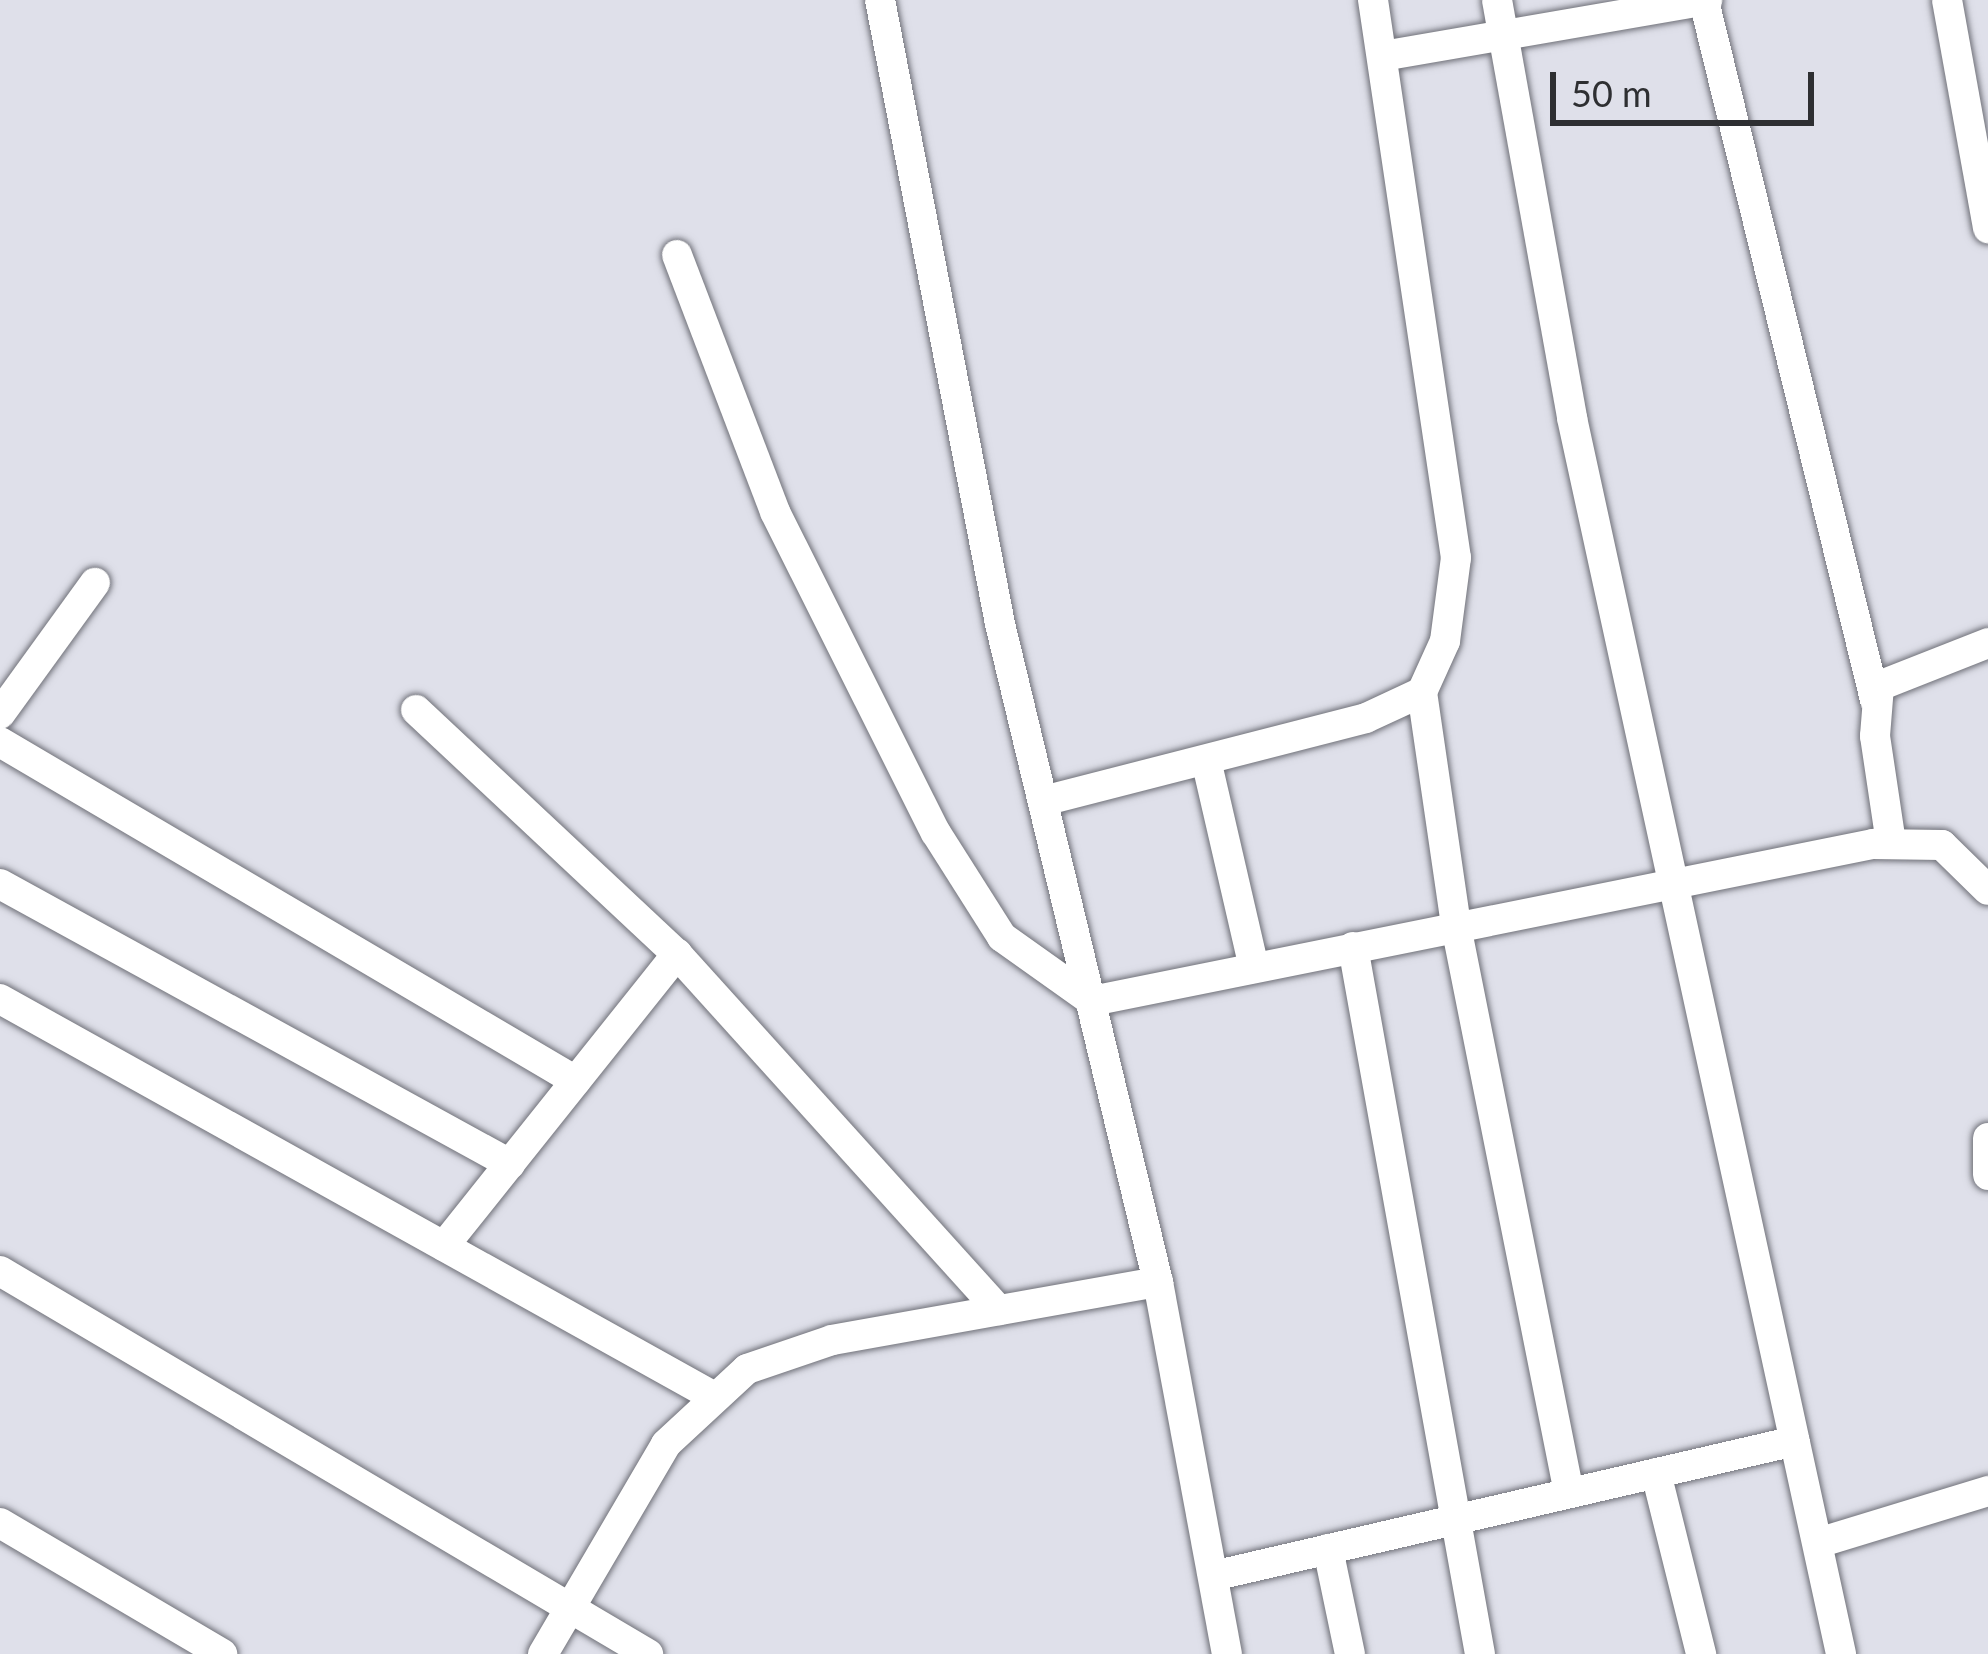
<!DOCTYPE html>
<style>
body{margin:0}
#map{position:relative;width:1988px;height:1654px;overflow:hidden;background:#dfe0ea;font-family:Lato,sans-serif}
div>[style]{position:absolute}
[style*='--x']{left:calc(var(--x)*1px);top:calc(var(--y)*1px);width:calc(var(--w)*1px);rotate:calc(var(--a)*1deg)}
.roads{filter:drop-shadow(0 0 3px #707179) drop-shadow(0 0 3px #707179)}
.minor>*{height:30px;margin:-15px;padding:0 15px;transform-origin:15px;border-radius:15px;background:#fff}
span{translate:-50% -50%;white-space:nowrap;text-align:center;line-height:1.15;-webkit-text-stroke:12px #dfe0ea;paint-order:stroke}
.scale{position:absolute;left:1550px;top:72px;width:264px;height:54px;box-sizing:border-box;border:6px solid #2e2f32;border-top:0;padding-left:15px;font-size:36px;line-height:42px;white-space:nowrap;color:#2e2f32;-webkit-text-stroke:9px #dfe0ea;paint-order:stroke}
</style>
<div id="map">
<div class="roads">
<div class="minor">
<i style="--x:880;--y:0;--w:635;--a:79.11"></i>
<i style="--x:1000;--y:624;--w:677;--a:76.5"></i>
<i style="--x:1158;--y:1282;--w:378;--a:79.5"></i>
<i style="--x:1497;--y:0;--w:425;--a:79.8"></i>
<i style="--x:1572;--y:418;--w:1265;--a:77.72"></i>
<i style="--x:1947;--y:0;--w:232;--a:79.8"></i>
<i style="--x:1704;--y:1;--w:720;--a:76.25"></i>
<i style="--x:1383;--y:56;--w:329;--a:-9.8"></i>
<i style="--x:677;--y:255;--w:275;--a:69.1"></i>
<i style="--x:775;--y:512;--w:359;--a:63.4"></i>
<i style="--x:936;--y:833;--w:123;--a:57.6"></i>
<i style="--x:1002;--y:937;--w:110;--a:35.4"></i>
<i style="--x:1092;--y:1001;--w:797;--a:-11.37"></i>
<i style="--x:1873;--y:844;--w:69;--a:0.8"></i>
<i style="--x:1942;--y:845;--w:64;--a:44.4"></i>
<i style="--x:1422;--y:692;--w:236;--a:81.7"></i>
<i style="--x:1456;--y:926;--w:578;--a:78.73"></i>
<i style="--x:416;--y:710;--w:357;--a:43.1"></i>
<i style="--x:677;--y:954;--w:480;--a:47.9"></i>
<i style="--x:0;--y:714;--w:162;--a:-54.1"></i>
<i style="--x:0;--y:742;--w:668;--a:30.48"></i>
<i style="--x:1207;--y:764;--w:209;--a:77"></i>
<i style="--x:1043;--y:801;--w:333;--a:-14.4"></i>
<i style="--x:1366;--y:718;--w:62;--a:-24.9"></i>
<i style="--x:1422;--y:692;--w:56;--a:-65.7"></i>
<i style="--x:1445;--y:641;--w:84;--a:-82.5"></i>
<i style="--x:1456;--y:558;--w:564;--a:-98.46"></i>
<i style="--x:1891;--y:843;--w:108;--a:-98.5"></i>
<i style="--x:1875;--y:736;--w:50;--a:-85.4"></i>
<i style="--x:1879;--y:686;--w:117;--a:-21.5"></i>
<i style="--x:0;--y:884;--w:582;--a:28.77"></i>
<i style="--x:1353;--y:947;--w:718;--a:79.82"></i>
<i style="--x:0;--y:999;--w:812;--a:29.12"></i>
<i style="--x:1988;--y:1138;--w:37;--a:90"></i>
<i style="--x:444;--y:1246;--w:374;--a:-51.4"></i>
<i style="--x:0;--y:1271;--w:753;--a:30.59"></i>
<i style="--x:1656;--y:1473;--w:187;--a:76"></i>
<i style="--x:0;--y:1523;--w:258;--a:30.5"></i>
<i style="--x:1818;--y:1543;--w:178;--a:-17"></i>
<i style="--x:1328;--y:1549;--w:107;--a:78.2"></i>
<i style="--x:1213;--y:1576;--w:597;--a:-13.06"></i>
<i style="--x:543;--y:1654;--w:243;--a:-59.6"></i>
<i style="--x:666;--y:1444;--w:110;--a:-42.8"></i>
<i style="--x:747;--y:1369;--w:90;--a:-18.8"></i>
<i style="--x:832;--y:1340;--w:331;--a:-10.1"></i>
</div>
</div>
<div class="scale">50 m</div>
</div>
